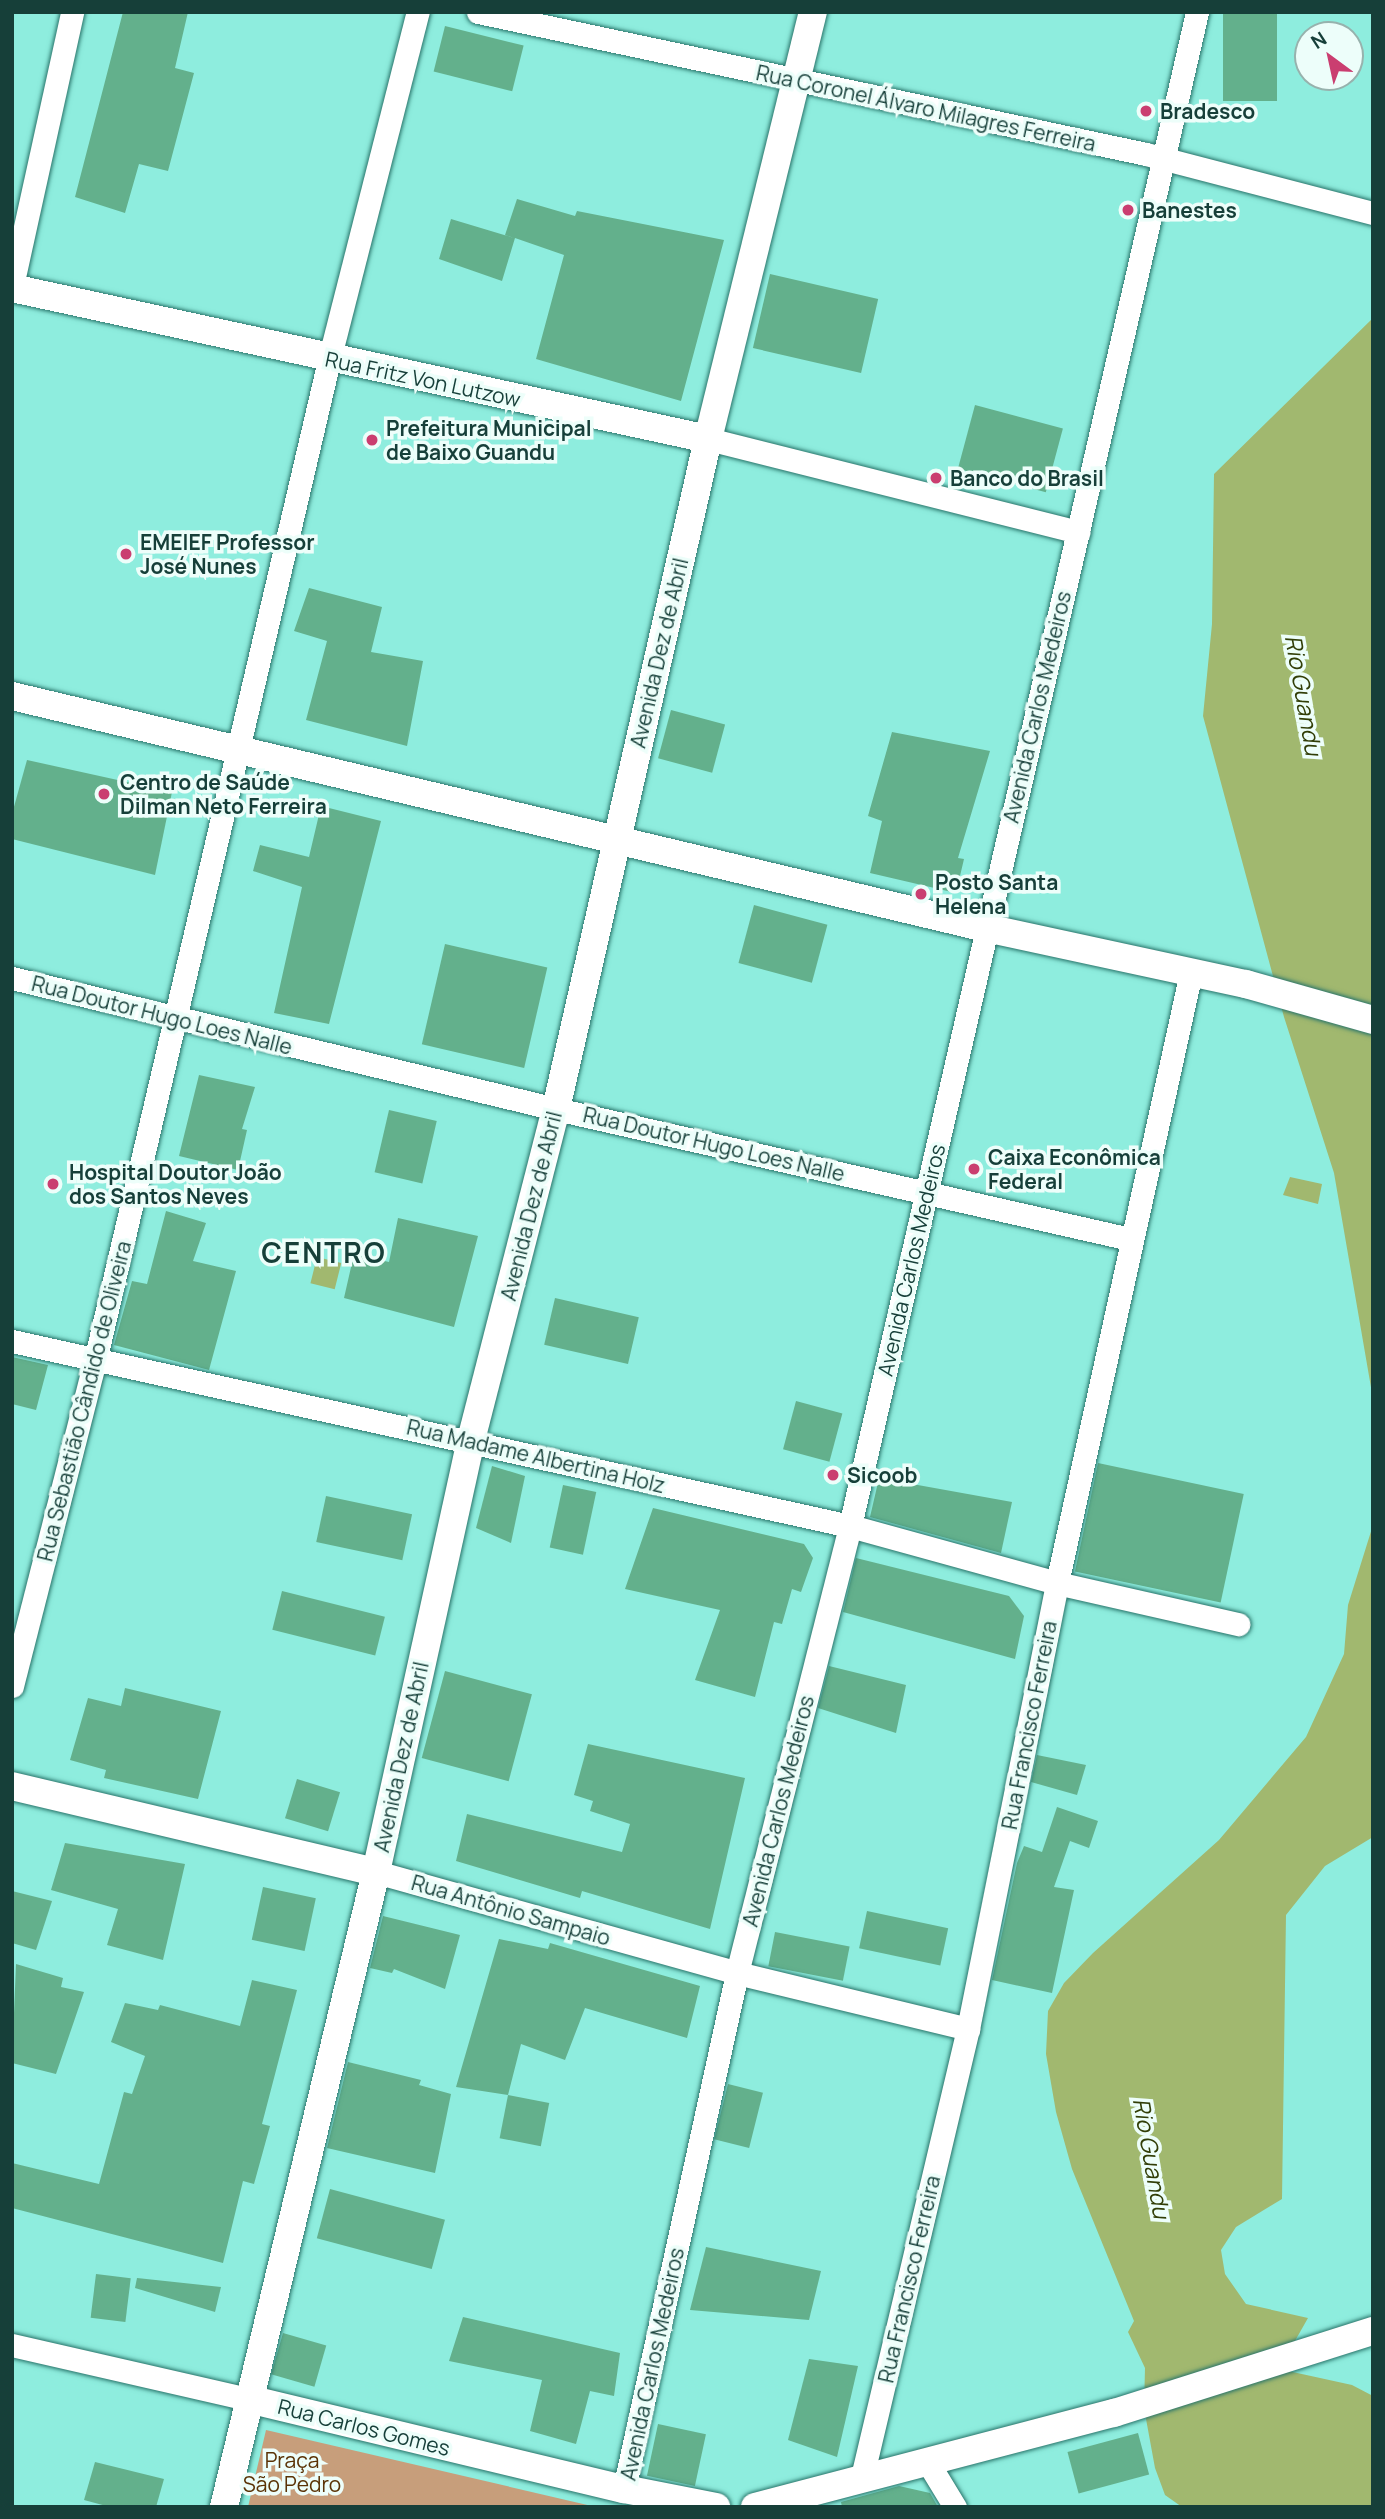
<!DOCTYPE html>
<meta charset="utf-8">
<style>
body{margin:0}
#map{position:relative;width:1385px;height:2519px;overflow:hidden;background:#8eedde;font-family:Manrope,sans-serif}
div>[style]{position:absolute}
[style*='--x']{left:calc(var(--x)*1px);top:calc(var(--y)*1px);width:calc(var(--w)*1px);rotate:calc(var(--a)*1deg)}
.green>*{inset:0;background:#c79e7b}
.water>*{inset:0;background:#a1b86f;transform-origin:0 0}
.building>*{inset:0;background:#63b08c;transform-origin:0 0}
.roads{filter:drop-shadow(0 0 2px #29746a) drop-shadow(0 0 2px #29746a)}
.minor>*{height:23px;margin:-11.5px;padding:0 11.5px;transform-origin:11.5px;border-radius:11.5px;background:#fff}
.tertiary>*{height:28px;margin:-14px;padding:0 14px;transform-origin:14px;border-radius:14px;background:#fff}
.dots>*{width:19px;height:19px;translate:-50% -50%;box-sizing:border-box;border:4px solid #edfefa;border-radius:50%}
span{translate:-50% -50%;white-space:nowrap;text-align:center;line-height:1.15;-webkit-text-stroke:7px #edfefa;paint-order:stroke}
.street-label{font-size:21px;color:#163f39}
.poi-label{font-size:21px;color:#163f39;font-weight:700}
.left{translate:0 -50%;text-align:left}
.park-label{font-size:21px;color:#5a3306}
.water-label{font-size:23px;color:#313e07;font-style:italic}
.district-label{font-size:28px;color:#163f39;font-weight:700;letter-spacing:2px}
.frame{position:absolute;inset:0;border:14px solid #163f39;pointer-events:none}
.north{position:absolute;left:1294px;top:21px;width:70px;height:70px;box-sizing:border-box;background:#edfefa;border:2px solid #97b2ad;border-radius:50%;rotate:327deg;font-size:19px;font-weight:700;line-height:28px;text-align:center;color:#163f39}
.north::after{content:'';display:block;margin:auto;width:24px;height:32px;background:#ca3e70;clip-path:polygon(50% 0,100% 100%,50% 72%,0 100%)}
</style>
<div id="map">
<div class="green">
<i style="clip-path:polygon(266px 2430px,468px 2477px,596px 2507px,248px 2507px)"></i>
</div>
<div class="water">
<i style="clip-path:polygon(1373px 318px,1373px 1399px,1334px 1173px,1284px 1017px,1203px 716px,1212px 624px,1214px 474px)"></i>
<i style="clip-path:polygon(1290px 1177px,1322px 1184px,1318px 1204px,1283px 1195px)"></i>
<i style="left:317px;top:1257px;width:25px;height:27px;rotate:14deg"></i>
<i style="clip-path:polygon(1373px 1525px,1373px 1837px,1325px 1866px,1286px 1915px,1282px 2199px,1236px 2227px,1221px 2250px,1225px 2274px,1246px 2304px,1308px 2318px,1279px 2369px,1352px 2385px,1373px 2396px,1373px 2507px,1182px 2507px,1165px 2495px,1155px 2468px,1144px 2408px,1145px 2368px,1128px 2332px,1134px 2321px,1072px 2169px,1056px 2112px,1046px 2054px,1048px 2011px,1064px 1983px,1093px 1953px,1219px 1840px,1306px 1737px,1344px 1654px,1348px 1605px)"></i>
</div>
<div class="building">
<i style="clip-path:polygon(123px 12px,188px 12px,175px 68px,194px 73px,168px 171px,139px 164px,125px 213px,75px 197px)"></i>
<i style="left:1223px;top:12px;width:54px;height:89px"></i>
<i style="left:445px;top:26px;width:81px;height:47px;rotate:14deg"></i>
<i style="clip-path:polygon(517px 199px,575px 216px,577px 211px,724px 240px,681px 401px,536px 359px,564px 255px,515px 238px,502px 281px,439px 259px,451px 219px,514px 238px,505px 235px)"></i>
<i style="left:770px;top:274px;width:111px;height:76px;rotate:13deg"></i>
<i style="left:975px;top:405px;width:91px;height:66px;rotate:15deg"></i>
<i style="clip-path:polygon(309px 588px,382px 607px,371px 652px,423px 661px,407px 746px,306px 720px,327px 641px,294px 631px)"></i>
<i style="left:671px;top:710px;width:56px;height:50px;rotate:15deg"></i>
<i style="clip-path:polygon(892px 732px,990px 751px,958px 858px,964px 859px,956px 893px,870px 873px,882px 821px,868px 816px)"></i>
<i style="clip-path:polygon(27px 760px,172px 792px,155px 875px,12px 839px,12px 814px)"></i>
<i style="clip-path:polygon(321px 806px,381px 821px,329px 1024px,274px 1013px,302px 887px,253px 871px,260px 845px,309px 857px)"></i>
<i style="left:754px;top:905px;width:76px;height:60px;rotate:15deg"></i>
<i style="left:445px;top:944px;width:105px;height:103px;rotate:13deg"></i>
<i style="clip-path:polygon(199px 1075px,255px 1087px,242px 1129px,247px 1130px,238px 1170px,179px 1156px)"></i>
<i style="left:389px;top:1110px;width:49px;height:64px;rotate:13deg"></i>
<i style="clip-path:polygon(166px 1211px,206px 1223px,193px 1261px,236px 1271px,209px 1370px,114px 1345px,132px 1281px,147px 1284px)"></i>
<i style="clip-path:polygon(398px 1218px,478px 1236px,454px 1327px,344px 1298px,354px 1254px,389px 1262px)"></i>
<i style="left:555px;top:1298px;width:86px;height:48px;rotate:13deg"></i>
<i style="clip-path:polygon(12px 1357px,48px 1365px,36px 1410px,12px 1404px)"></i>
<i style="left:796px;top:1401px;width:48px;height:50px;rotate:15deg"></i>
<i style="left:1098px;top:1463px;width:149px;height:111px;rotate:12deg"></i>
<i style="clip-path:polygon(492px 1466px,525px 1476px,511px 1543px,476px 1528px)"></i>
<i style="clip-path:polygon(879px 1478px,1012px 1502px,1001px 1553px,870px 1517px)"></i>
<i style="left:563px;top:1485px;width:34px;height:64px;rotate:12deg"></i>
<i style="left:326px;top:1496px;width:88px;height:47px;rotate:12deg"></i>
<i style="clip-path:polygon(653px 1508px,804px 1544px,813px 1558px,801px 1592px,792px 1589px,782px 1624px,774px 1622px,755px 1697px,695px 1680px,720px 1610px,625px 1589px)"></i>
<i style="clip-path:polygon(856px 1558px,1009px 1596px,1024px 1616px,1015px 1659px,843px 1612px)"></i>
<i style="left:282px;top:1591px;width:106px;height:40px;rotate:14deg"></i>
<i style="clip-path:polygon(829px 1666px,906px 1685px,896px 1733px,818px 1708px)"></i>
<i style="left:445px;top:1671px;width:90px;height:90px;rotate:15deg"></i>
<i style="clip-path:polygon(125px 1688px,221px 1711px,198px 1799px,104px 1778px,106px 1770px,70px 1760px,88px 1698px,121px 1706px)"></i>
<i style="clip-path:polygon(588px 1744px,745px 1778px,710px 1929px,582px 1891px,580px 1898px,456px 1861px,467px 1814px,622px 1852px,630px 1824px,590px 1811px,593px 1801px,574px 1795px)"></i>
<i style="clip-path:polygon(1037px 1755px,1086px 1765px,1077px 1795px,1031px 1782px)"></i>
<i style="left:297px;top:1779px;width:45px;height:41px;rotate:17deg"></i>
<i style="clip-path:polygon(1057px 1807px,1098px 1821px,1089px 1848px,1070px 1841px,1054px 1887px,1074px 1890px,1052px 1993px,992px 1980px,1017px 1863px,1024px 1846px,1042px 1852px)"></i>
<i style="clip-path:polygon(65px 1843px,185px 1864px,163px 1960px,107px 1945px,118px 1909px,51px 1890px)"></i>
<i style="left:263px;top:1887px;width:54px;height:54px;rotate:12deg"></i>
<i style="clip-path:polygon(12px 1891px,52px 1901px,36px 1950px,12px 1943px)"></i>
<i style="left:867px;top:1911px;width:83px;height:38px;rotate:12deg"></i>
<i style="clip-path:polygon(383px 1916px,460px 1935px,445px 1989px,394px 1969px,392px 1973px,370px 1968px)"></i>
<i style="left:775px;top:1932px;width:76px;height:35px;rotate:11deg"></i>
<i style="clip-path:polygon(499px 1939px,548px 1949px,550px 1943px,700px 1986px,687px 2038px,585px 2008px,565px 2060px,521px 2044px,508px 2095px,456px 2087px)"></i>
<i style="clip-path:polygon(16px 1964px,63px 1978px,61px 1987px,84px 1992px,56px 2074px,12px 2063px)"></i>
<i style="clip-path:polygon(252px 1980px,297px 1990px,262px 2124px,270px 2126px,254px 2184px,243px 2181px,223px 2263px,12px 2208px,12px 2163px,99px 2184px,124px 2092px,132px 2094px,145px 2056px,111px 2042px,125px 2003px,158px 2010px,160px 2005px,240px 2026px)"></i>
<i style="clip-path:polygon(348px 2062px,421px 2080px,419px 2085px,451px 2094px,435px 2173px,327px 2148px)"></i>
<i style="left:728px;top:2084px;width:36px;height:57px;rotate:14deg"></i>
<i style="left:508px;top:2095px;width:42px;height:44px;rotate:11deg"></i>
<i style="left:330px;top:2189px;width:119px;height:51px;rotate:15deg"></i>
<i style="clip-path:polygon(706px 2247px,821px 2271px,809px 2320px,690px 2310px)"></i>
<i style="left:96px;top:2274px;width:35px;height:44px;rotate:7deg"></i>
<i style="clip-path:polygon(137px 2278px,221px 2287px,215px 2312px,135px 2288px)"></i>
<i style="clip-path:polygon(463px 2317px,620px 2353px,614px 2396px,590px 2391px,576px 2444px,530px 2431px,542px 2380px,449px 2361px)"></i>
<i style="left:283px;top:2333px;width:45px;height:43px;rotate:16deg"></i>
<i style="clip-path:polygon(809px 2359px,858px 2366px,837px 2457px,788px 2440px)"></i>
<i style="left:658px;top:2424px;width:49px;height:53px;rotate:12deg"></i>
<i style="left:1138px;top:2433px;width:43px;height:73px;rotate:75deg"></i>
<i style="clip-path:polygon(95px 2462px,164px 2479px,156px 2507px,110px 2507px,84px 2500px)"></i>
<i style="clip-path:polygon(899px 2486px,930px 2493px,938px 2507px,842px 2507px,841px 2502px)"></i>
</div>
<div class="roads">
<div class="minor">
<i style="--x:478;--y:12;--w:683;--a:12"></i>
<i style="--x:1146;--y:154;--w:235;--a:14.6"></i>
<i style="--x:12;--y:286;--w:280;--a:-77.6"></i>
<i style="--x:708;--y:439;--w:382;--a:14.1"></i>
<i style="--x:12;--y:978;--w:560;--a:13.54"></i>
<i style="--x:556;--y:1109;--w:589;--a:12.76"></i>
<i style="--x:12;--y:1341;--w:858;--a:12.45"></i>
<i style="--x:850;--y:1526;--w:215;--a:15.4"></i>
<i style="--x:1057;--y:1583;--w:186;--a:12.8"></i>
<i style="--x:12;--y:1686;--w:335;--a:-75.7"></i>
<i style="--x:95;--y:1361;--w:1028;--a:-76.84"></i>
<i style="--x:329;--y:360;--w:359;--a:-75.7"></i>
<i style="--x:376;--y:1872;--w:375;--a:15.6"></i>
<i style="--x:737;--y:1973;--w:238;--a:13.6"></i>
<i style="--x:12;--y:2345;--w:246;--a:12.9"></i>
<i style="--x:927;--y:2461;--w:54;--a:58.7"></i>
<i style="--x:862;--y:2477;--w:460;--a:-76.7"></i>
<i style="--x:968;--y:2029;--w:455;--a:-78.7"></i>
<i style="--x:1057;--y:1583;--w:626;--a:-77.63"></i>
<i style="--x:624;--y:2489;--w:528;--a:-77.65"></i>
<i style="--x:737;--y:1973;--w:461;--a:-75.8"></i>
<i style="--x:850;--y:1526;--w:1553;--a:-77.09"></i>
</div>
<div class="tertiary">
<i style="--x:12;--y:288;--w:712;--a:12.24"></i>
<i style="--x:12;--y:696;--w:1001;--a:13.4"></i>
<i style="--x:986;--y:928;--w:266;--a:12.2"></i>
<i style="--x:1246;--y:984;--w:132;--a:15.8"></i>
<i style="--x:12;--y:1786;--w:374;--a:13.3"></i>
<i style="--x:252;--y:2400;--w:382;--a:13.5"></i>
<i style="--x:624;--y:2489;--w:94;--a:11.1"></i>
<i style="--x:224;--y:2507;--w:653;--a:-76.54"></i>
<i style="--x:376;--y:1872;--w:442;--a:-77.6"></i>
<i style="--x:471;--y:1440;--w:342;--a:-75.6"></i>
<i style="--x:556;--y:1109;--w:687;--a:-77.22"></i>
<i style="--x:708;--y:439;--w:440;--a:-76.2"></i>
<i style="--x:755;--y:2507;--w:371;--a:-14.7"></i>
<i style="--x:1114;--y:2413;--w:272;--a:-17.6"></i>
</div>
</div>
<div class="dots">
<i style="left:1146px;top:111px;background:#ca3e70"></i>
<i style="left:1128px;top:210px;background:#ca3e70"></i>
<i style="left:372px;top:440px;background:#ca3e70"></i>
<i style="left:936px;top:478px;background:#ca3e70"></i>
<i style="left:126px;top:554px;background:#ca3e70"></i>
<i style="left:104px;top:794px;background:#ca3e70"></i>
<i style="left:921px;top:894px;background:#ca3e70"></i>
<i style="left:974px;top:1169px;background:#ca3e70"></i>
<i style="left:53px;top:1184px;background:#ca3e70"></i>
<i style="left:833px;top:1475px;background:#ca3e70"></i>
</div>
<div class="street-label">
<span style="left:926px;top:108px;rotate:12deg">Rua Coronel Álvaro Milagres Ferreira</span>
<span style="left:423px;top:379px;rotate:12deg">Rua Fritz Von Lutzow</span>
<span style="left:659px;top:653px;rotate:-77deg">Avenida Dez de Abril</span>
<span style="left:1037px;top:707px;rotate:-77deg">Avenida Carlos Medeiros</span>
<span style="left:162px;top:1015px;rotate:14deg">Rua Doutor Hugo Loes Nalle</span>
<span style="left:714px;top:1144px;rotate:13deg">Rua Doutor Hugo Loes Nalle</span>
<span style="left:531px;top:1206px;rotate:-76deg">Avenida Dez de Abril</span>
<span style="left:911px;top:1260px;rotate:-77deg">Avenida Carlos Medeiros</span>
<span style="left:84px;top:1401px;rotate:-76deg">Rua Sebastião Cândido de Oliveira</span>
<span style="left:536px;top:1456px;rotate:13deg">Rua Madame Albertina Holz</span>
<span style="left:1029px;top:1725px;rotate:-79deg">Rua Francisco Ferreira</span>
<span style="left:401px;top:1757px;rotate:-78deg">Avenida Dez de Abril</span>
<span style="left:778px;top:1811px;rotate:-76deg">Avenida Carlos Medeiros</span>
<span style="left:511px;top:1910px;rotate:16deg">Rua Antônio Sampaio</span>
<span style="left:909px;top:2279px;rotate:-77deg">Rua Francisco Ferreira</span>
<span style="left:652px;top:2364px;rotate:-78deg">Avenida Carlos Medeiros</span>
<span style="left:364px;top:2427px;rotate:14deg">Rua Carlos Gomes</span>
</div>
<div class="poi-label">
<span class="left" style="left:1160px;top:111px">Bradesco</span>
<span class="left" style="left:1142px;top:210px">Banestes</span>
<span class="left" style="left:386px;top:440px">Prefeitura Municipal<br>de Baixo Guandu</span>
<span class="left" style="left:950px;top:478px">Banco do Brasil</span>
<span class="left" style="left:140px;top:554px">EMEIEF Professor<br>José Nunes</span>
<span class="left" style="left:120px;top:794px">Centro de Saúde<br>Dilman Neto Ferreira</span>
<span class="left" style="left:935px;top:894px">Posto Santa<br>Helena</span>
<span class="left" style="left:988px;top:1169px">Caixa Econômica<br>Federal</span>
<span class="left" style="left:69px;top:1184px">Hospital Doutor João<br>dos Santos Neves</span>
<span class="left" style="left:847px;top:1475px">Sicoob</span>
</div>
<div class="park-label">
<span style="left:292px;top:2472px">Praça<br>São Pedro</span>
</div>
<div class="water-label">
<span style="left:1304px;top:695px;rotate:80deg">Rio Guandu</span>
<span style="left:1152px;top:2158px;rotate:80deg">Rio Guandu</span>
</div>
<div class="district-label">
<span style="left:324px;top:1252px">CENTRO</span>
</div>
<div class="frame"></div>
<div class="north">N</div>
</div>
